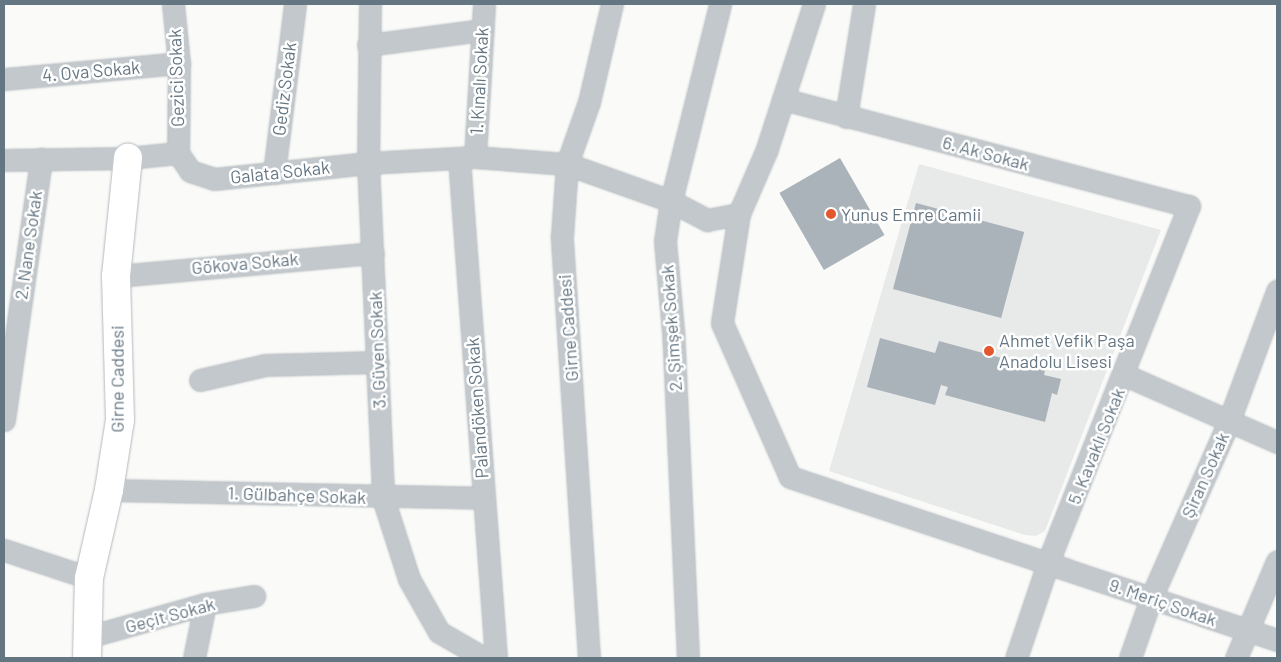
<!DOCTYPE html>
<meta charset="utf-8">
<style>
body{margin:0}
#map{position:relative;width:1281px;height:662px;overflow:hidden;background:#fafaf8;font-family:Barlow,sans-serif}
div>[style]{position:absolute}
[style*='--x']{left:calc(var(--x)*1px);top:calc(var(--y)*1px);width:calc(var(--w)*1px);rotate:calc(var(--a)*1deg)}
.built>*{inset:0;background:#e8e9e9}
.building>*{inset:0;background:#aab3b9;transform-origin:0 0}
.roads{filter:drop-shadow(0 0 1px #b3babf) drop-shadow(0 0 1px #b3babf)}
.minor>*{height:21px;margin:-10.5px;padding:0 10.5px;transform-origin:10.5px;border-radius:10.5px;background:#c3c8cc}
.secondary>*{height:28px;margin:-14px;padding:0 14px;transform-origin:14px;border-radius:14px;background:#fff}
.dots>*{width:14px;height:14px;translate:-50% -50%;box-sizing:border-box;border:2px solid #fff;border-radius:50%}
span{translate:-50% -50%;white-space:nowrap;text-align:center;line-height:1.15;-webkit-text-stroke:5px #fff;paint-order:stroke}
.street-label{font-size:18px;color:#657683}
.poi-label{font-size:18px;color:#657683}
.left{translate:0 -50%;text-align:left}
.frame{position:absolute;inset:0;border:5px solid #657683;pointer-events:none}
</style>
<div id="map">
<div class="built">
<i style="clip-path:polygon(919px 164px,1161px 230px,1045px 531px,1036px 536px,1025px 535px,829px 471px)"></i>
</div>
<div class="building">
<i style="left:840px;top:158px;width:89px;height:70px;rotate:60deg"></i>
<i style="left:916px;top:203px;width:112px;height:89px;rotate:15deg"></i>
<i style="clip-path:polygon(880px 338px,935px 353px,939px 341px,1045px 370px,1044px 375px,1061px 379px,1057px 395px,1052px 393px,1045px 422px,945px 395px,948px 387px,941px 385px,935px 405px,867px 387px)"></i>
</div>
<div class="roads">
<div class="minor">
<i style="--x:173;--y:4;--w:59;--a:84.2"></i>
<i style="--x:179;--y:63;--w:90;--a:90.6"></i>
<i style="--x:370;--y:4;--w:159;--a:90.7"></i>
<i style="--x:368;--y:163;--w:335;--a:87.4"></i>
<i style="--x:383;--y:498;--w:85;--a:72.2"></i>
<i style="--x:409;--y:579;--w:61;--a:60.5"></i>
<i style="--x:439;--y:632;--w:52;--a:30"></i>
<i style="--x:814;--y:4;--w:152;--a:108"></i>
<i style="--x:767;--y:149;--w:71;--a:113.3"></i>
<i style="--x:739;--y:214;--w:110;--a:98.9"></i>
<i style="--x:722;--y:323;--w:168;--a:66.2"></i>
<i style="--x:790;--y:477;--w:514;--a:18.51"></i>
<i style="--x:368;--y:45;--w:115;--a:-7.5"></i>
<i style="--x:4;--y:79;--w:176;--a:-5.2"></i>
<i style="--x:783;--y:99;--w:420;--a:14.8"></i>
<i style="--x:1189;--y:206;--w:384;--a:111.6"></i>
<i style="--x:1048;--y:563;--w:100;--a:108.6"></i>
<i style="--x:846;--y:117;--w:114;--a:-80.9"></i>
<i style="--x:475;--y:157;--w:153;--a:-86.6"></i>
<i style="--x:459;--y:158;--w:501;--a:85.77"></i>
<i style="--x:4;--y:160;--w:124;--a:-0.9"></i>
<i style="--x:128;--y:158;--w:50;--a:-5.7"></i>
<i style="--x:178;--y:153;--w:22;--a:56"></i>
<i style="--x:190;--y:171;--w:25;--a:18"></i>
<i style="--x:214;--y:179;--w:155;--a:-5.9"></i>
<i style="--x:368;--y:163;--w:107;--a:-3.2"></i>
<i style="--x:475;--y:157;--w:92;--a:4.4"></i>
<i style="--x:567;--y:164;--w:110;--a:19.6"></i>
<i style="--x:671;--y:201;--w:41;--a:27.8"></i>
<i style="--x:707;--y:220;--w:33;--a:-11"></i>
<i style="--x:274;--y:173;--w:170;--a:-82.9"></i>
<i style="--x:116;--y:276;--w:258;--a:-5.1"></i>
<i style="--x:1125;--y:375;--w:166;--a:23.8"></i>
<i style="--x:200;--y:380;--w:67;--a:-13"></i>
<i style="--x:265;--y:365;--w:113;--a:-1.5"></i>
<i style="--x:4;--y:420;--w:264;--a:-81.9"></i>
<i style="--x:109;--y:490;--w:375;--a:1.2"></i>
<i style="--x:4;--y:550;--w:89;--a:18.2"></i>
<i style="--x:88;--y:637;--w:122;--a:-15.8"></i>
<i style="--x:205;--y:604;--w:50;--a:-9.3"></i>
<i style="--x:194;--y:658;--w:55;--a:-78.5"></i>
<i style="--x:589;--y:658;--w:423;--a:-93.7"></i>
<i style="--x:562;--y:236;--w:72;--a:-86"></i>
<i style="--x:567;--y:164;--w:66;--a:-70.5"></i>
<i style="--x:589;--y:102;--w:101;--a:-76.8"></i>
<i style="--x:688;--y:658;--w:327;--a:-92.6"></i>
<i style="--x:673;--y:331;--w:90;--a:-95.1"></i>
<i style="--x:665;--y:241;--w:40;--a:-81.5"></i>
<i style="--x:671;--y:201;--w:203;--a:-76"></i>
<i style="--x:1130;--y:658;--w:64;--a:-70.7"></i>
<i style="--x:1151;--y:598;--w:193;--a:-66.2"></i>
<i style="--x:1229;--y:421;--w:139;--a:-69.7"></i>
<i style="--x:1236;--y:658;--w:105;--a:-67.1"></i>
</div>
<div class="secondary">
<i style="--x:87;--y:658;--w:80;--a:-88.6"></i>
<i style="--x:89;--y:578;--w:90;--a:-77.2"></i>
<i style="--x:109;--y:490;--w:71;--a:-81.1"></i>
<i style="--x:120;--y:420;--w:144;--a:-91.6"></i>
<i style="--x:116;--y:276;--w:119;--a:-84.2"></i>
</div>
</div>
<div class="dots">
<i style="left:831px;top:214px;background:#e4572e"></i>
<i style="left:989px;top:351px;background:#e4572e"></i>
</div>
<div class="street-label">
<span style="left:91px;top:71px;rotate:-5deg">4. Ova Sokak</span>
<span style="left:176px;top:78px;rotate:-92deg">Gezici Sokak</span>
<span style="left:479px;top:81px;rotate:-87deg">1. Kınalı Sokak</span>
<span style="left:284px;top:89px;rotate:-83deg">Gediz Sokak</span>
<span style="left:986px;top:153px;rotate:15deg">6. Ak Sokak</span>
<span style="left:280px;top:172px;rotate:-6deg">Galata Sokak</span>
<span style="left:28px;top:245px;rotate:-82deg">2. Nane Sokak</span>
<span style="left:245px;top:263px;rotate:-5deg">Gökova Sokak</span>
<span style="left:568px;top:328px;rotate:-94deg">Girne Caddesi</span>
<span style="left:671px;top:328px;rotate:-94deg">2. Şimşek Sokak</span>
<span style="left:377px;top:350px;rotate:-92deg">3. Güven Sokak</span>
<span style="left:117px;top:379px;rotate:-90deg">Girne Caddesi</span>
<span style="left:477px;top:408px;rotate:-94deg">Palandöken Sokak</span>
<span style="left:1096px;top:446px;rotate:-68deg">5. Kavaklı Sokak</span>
<span style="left:1205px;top:475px;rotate:-66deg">Şiran Sokak</span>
<span style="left:297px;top:495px;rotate:2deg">1. Gülbahçe Sokak</span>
<span style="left:1163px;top:602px;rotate:19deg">9. Meriç Sokak</span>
<span style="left:170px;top:615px;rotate:-15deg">Geçit Sokak</span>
</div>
<div class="poi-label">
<span class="left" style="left:841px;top:214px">Yunus Emre Camii</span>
<span class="left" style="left:999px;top:351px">Ahmet Vefik Paşa<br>Anadolu Lisesi</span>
</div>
<div class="frame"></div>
</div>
